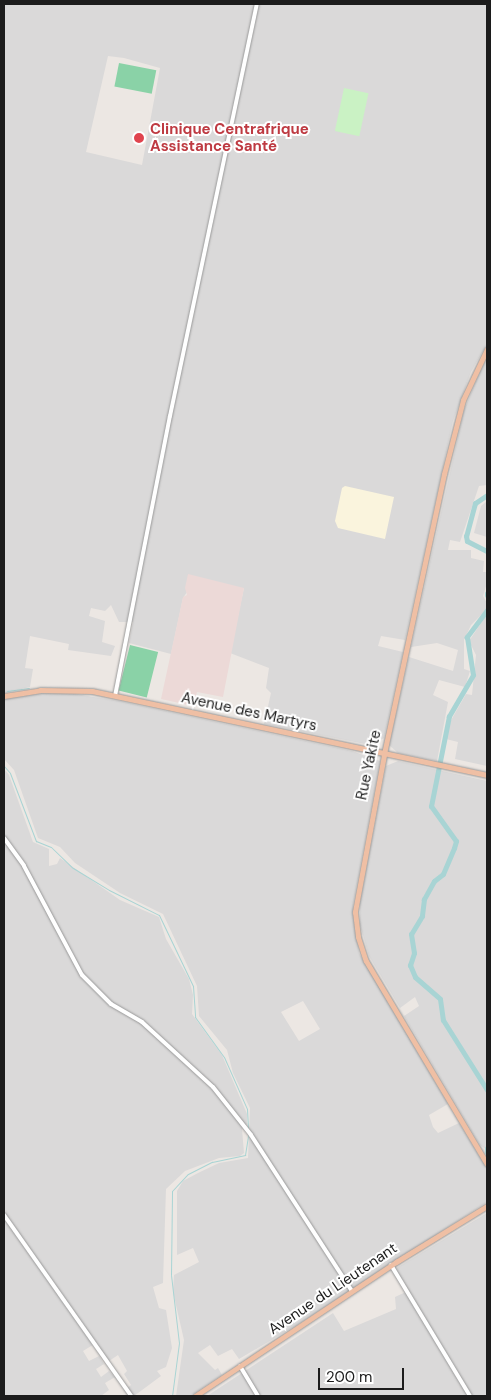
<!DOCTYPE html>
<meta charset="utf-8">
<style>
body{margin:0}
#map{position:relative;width:491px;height:1400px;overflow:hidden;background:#ece7e3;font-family:"DM Sans",sans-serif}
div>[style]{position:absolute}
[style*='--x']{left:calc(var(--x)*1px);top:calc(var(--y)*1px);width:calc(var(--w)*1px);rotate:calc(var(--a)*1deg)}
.residential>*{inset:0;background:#dad9d9}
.education>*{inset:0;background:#faf4dd}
.military>*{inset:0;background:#ecd9d7}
.park>*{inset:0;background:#caf2c4;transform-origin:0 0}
.pitch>*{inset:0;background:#8ad2a7;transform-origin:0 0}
.stream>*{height:1px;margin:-0.5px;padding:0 0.5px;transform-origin:0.5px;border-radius:0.5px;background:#a8d4d4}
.river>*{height:5px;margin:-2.5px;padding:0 2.5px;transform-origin:2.5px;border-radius:2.5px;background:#a8d4d4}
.roads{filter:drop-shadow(0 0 1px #999) drop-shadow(0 0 1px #999)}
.minor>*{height:4px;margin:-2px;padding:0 2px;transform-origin:2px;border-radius:2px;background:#fff}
.major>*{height:5px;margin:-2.5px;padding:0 2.5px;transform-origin:2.5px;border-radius:2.5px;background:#efbfa4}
.dots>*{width:14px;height:14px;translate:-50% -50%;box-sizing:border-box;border:2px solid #fff;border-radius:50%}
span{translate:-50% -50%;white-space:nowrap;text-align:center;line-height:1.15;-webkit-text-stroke:4px #fff;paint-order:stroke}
.health-label{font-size:15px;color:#be3a42;font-weight:700}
.left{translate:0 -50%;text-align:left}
.street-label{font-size:15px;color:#1c1c1c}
.frame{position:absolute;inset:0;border:5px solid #1c1c1c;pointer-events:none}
.scale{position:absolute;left:318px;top:1368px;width:86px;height:22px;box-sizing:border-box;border:2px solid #1c1c1c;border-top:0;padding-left:6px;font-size:15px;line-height:18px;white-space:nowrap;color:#1c1c1c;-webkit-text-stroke:4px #fff;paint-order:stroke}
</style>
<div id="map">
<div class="residential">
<i style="clip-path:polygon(evenodd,4px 4px,487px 4px,487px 344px,471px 372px,453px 421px,405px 640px,381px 636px,378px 646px,403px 652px,384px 738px,370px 745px,264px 724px,271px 693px,266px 688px,269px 668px,230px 653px,244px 588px,187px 592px,183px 598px,171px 654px,129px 643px,133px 622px,119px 622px,111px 605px,105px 611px,91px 608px,89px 616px,105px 621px,102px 642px,115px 646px,111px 656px,68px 650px,69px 644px,30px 636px,25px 668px,33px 669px,30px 687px,4px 693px,4px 4px,108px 56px,124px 58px,160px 68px,142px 165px,86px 152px,108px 56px)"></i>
<i style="clip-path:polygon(487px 355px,487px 485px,479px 486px,460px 542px,450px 540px,448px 550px,471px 550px,471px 558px,484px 561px,483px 572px,487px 572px,487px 583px,483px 596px,487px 603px,486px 610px,471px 625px,464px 640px,464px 669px,470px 671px,465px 687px,439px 680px,433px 695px,448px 702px,437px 761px,398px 753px,389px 745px,409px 657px,453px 671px,458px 650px,437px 643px,411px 647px,464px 410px)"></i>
<i style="clip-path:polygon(487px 501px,487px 537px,474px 533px,481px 506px)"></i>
<i style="clip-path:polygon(487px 614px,487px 766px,455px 759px,458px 742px,446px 739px,450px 722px,466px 694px,472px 695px,476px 655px,469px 641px)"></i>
<i style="clip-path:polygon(evenodd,44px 693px,75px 694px,119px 701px,352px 751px,380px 761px,353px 905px,359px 953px,448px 1104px,429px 1115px,433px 1127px,438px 1133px,459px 1123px,487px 1169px,487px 1202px,297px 1325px,239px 1359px,232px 1349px,218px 1356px,210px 1345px,198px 1353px,215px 1370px,218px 1368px,222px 1375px,190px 1396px,176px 1396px,184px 1340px,173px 1292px,174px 1275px,199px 1262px,193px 1248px,177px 1255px,177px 1191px,183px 1181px,198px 1173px,219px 1163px,248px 1158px,250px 1108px,233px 1073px,227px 1050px,199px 1016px,197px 986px,163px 914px,120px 893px,75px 863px,60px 847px,38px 838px,14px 770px,4px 759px,4px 699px,44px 693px,303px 1001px,320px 1029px,299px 1041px,281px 1012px,303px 1001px)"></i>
<i style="clip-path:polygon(398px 761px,487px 781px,487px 1150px,480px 1145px,404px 1016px,419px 1006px,415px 997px,400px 1008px,369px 956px,360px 925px,360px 902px,386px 766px)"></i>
<i style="clip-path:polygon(4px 769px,9px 775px,33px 842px,49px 849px,49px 866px,57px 864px,60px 858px,120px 900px,159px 917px,166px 939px,189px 979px,193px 995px,192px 1014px,222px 1055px,247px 1114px,247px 1124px,242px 1129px,244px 1153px,240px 1156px,219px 1158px,185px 1171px,166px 1189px,163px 1283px,153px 1287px,159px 1308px,166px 1310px,172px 1348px,166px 1367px,157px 1371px,161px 1376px,134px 1396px,127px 1388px,131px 1385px,124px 1374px,127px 1371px,118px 1355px,109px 1361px,96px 1343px,83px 1351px,89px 1361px,99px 1356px,104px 1364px,96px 1369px,101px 1377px,109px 1371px,115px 1377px,105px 1383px,109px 1390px,101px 1396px,4px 1396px)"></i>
<i style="clip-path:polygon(487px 1213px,487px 1396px,207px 1396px,333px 1313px,344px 1331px,396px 1309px,395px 1297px,408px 1291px,395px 1269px)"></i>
</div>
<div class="education">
<i style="clip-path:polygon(345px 486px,394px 497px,385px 539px,338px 528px,335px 521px,342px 488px)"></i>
</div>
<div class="military">
<i style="clip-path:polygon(188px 574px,244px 588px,223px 697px,197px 692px,193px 706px,161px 699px,183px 597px,187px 595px,185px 588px)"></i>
</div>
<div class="park">
<i style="left:344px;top:88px;width:25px;height:44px;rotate:12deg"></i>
</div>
<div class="pitch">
<i style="left:119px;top:63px;width:38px;height:24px;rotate:11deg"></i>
<i style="left:130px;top:645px;width:29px;height:47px;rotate:14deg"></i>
</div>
<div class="stream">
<i style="--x:7;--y:691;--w:22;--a:-8"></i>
<i style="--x:4;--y:766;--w:9;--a:49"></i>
<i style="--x:10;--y:773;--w:73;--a:69.1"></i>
<i style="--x:36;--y:841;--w:16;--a:22"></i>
<i style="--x:51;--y:847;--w:30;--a:44"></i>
<i style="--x:73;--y:868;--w:42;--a:31.4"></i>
<i style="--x:109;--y:890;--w:56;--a:26.6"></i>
<i style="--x:159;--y:915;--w:79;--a:64.4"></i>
<i style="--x:193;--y:986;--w:31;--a:86"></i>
<i style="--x:195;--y:1017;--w:49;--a:54.1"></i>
<i style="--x:224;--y:1057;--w:57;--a:66.1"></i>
<i style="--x:247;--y:1109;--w:19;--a:87"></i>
<i style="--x:172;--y:1396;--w:53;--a:-82.5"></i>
<i style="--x:179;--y:1343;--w:68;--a:-96.7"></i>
<i style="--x:171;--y:1275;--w:84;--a:-89.3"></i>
<i style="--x:172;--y:1191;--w:23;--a:-47"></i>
<i style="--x:188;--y:1174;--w:27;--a:-27"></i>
<i style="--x:212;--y:1162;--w:34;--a:-12"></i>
<i style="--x:245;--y:1155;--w:20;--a:-81"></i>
</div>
<div class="river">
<i style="--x:487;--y:495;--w:14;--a:146"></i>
<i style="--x:475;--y:503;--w:34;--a:105"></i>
<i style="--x:466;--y:536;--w:5;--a:79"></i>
<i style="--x:467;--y:541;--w:22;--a:27"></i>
<i style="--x:487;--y:593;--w:2;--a:90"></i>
<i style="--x:487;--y:610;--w:34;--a:127"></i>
<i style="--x:467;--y:637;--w:38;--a:81"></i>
<i style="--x:473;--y:675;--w:48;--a:120.3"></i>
<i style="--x:449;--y:716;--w:92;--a:101.3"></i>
<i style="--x:431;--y:806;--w:43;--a:54.5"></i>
<i style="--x:456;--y:841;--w:7;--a:106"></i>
<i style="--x:454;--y:848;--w:28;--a:113"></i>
<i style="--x:443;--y:874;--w:11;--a:142"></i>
<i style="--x:434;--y:881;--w:21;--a:119"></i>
<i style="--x:424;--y:899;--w:17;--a:97"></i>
<i style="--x:422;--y:916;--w:21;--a:121"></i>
<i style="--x:411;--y:934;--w:19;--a:81"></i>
<i style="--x:414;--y:953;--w:13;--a:108"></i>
<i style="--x:410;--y:965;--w:13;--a:67"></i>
<i style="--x:415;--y:977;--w:33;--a:41"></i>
<i style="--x:440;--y:999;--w:21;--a:82"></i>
<i style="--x:443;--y:1020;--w:83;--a:57.8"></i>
<i style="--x:487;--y:1148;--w:4;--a:90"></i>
</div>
<div class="roads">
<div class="minor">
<i style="--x:115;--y:696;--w:285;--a:-78.9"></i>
<i style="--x:170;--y:416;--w:421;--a:-78.1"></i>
<i style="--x:4;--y:838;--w:34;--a:54"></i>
<i style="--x:24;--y:866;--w:123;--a:62"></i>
<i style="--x:82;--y:975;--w:41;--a:45"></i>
<i style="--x:111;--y:1004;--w:36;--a:30"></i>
<i style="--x:142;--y:1022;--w:96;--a:42.5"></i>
<i style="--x:213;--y:1087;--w:61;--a:51.6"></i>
<i style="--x:251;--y:1135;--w:186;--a:57.1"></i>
<i style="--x:4;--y:1215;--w:221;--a:54.9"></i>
<i style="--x:391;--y:1265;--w:153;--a:58.9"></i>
<i style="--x:240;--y:1366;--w:35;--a:59"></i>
</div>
<div class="major">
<i style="--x:487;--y:349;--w:56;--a:115.2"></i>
<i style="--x:463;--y:400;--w:76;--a:104.4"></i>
<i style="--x:444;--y:474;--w:287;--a:102.1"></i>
<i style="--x:384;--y:755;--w:160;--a:100.5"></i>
<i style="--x:355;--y:912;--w:25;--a:83"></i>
<i style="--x:358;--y:937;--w:25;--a:72"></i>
<i style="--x:366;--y:961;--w:236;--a:59.2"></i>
<i style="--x:4;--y:696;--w:36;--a:-9"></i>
<i style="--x:40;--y:690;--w:52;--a:1.1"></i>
<i style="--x:92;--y:691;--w:404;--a:12"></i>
<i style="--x:195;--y:1396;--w:242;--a:-33.7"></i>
<i style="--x:396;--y:1262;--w:107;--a:-31.6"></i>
</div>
</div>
<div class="dots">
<i style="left:139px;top:138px;background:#e0444e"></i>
</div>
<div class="health-label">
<span class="left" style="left:150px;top:138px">Clinique Centrafrique<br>Assistance Santé</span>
</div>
<div class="street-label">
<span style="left:249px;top:712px;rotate:12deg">Avenue des Martyrs</span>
<span style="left:369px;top:765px;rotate:-78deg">Rue Yakite</span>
<span style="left:333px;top:1289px;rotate:-34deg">Avenue du Lieutenant</span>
</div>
<div class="frame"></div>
<div class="scale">200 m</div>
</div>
